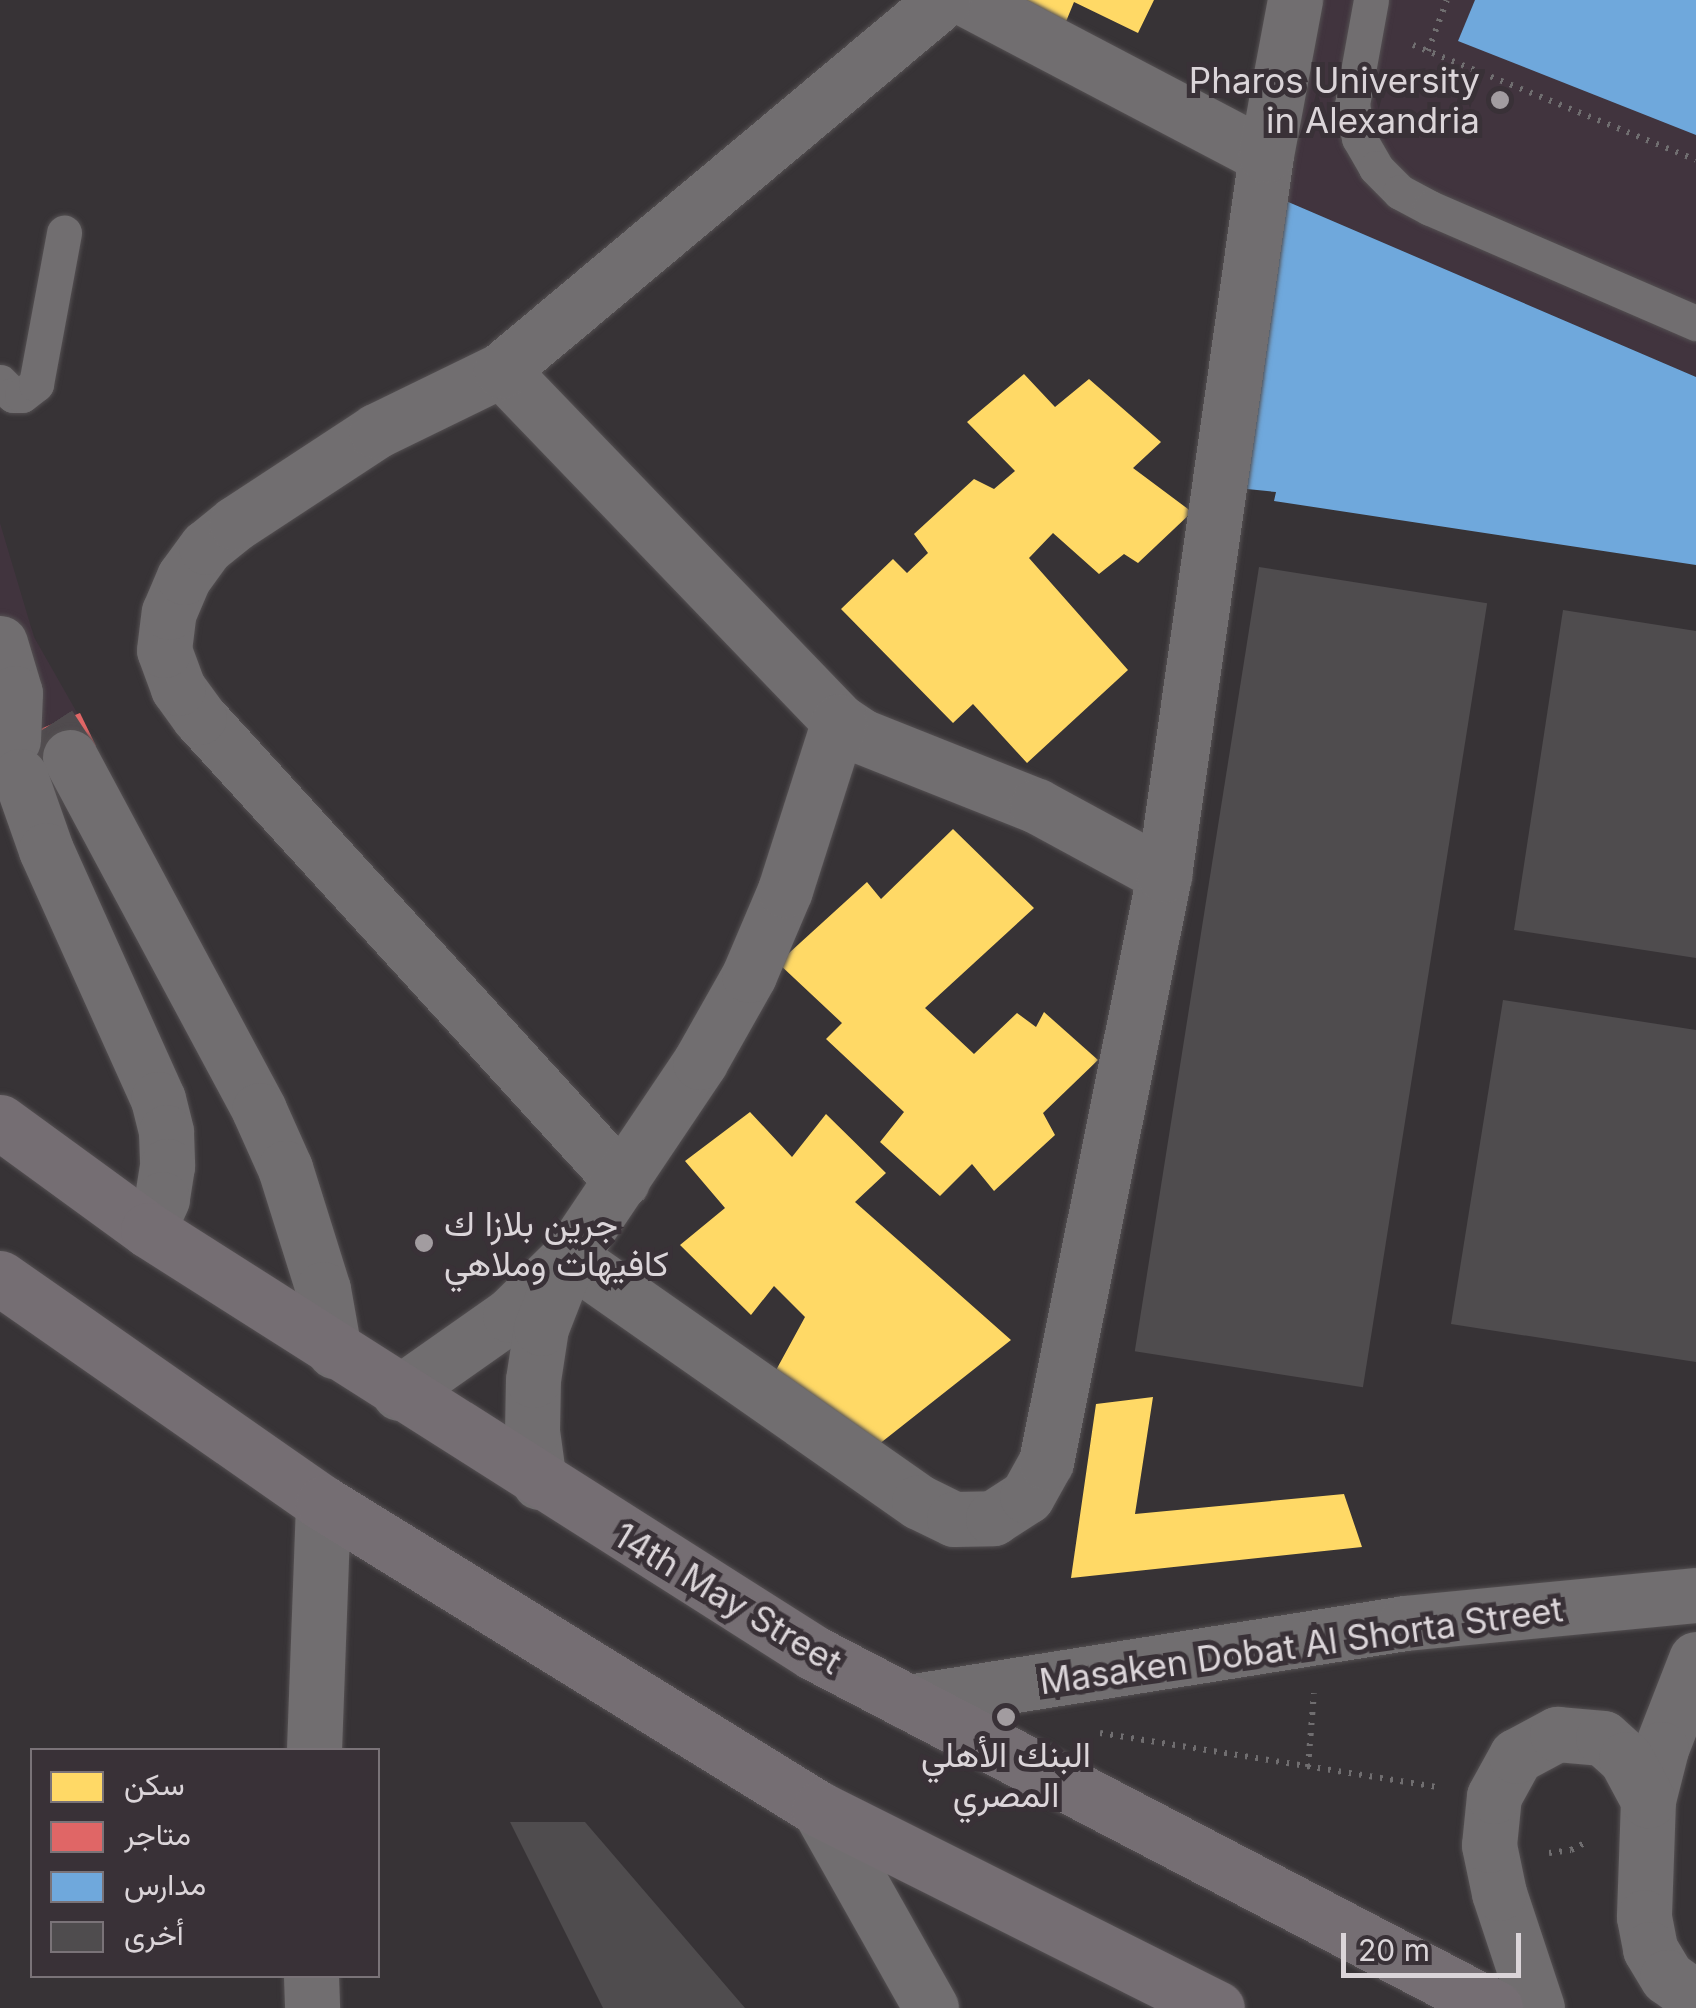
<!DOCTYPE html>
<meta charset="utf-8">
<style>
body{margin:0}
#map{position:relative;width:1696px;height:2008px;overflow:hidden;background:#373336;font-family:Inter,Vazirmatn,sans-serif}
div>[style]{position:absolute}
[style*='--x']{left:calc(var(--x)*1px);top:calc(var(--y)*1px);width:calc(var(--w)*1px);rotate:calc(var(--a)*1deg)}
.built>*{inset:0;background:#41343e}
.homes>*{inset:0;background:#ffd966}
.shops>*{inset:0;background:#e06666}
.schools>*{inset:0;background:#6fa8dc}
.building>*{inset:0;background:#4f4c4e;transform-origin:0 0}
.tertiary-tunnel>*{height:55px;margin-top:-27.5px;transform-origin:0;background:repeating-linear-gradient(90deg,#504b4e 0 55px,transparent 0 83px)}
.path>*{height:6px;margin-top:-3px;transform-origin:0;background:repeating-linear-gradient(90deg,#706e70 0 2.5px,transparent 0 10.5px)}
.roads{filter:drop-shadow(0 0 2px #545052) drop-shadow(0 0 2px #545052)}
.service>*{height:35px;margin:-17.5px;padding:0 17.5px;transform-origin:17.5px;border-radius:17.5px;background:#716e70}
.minor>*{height:55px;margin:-27.5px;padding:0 27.5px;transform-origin:27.5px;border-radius:27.5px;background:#716e70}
.tertiary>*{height:55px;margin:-27.5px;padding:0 27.5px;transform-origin:27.5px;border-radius:27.5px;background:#716e70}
.primary>*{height:55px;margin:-27.5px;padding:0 27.5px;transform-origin:27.5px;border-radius:27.5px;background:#756e73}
.dots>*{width:28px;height:28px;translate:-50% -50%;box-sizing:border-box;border:5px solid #393137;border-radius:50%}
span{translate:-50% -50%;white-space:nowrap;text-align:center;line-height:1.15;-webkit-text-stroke:10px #393137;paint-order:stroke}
.poi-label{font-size:35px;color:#dbd5d9}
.right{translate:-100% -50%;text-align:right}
.left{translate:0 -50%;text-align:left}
.street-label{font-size:35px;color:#dbd5d9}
.legend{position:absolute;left:30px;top:1748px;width:350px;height:230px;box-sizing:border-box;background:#393137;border:2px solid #7a7378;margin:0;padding:12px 18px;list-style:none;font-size:30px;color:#dbd5d9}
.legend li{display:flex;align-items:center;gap:20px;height:50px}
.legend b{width:50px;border:2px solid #7a7378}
.scale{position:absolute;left:1341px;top:1933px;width:180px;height:45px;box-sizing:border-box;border:5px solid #dbd5d9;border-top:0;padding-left:12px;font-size:30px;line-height:35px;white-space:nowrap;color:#dbd5d9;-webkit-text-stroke:8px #393137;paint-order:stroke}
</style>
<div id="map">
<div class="built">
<i style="clip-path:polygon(1321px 0,1696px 0,1696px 377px,1286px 201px)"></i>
<i style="clip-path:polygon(0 523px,34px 637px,96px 746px,0 784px)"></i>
</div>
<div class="homes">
<i style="clip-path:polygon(1016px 0,1154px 0,1138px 33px,1074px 2px,1065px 24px)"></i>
<i style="clip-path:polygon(1024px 374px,1055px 407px,1089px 379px,1161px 442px,1133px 468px,1192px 512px,1138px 563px,1124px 554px,1099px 574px,1053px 533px,1029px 558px,1128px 670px,1027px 763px,973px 704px,953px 723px,841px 609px,893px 559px,907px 573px,928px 553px,914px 534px,974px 479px,994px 489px,1015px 471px,967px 422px)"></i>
<i style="clip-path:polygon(953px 829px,1034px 908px,925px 1008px,974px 1054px,1017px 1013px,1036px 1027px,1044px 1012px,1098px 1060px,1043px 1113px,1055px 1135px,994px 1191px,972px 1164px,940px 1196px,880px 1142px,904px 1112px,826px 1039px,842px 1023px,778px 963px,867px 882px,881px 899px)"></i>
<i style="clip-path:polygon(750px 1112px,792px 1157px,826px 1114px,886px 1173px,855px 1202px,1011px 1340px,864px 1456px,775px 1372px,805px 1317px,774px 1286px,751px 1315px,680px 1245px,725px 1208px,685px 1161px)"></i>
<i style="clip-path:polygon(1153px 1397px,1135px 1514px,1344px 1494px,1362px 1547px,1071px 1578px,1096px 1404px)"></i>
</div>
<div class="shops">
<i style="clip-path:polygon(80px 713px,96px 746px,0 784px,0 745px)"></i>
</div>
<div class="schools">
<i style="clip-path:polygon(1475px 0,1696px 0,1696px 135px,1458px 41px)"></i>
<i style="clip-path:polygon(1286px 201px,1696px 377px,1696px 565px,1274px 501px,1276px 492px,1237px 488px)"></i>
</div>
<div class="building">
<i style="left:1259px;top:567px;width:231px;height:794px;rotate:9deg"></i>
<i style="clip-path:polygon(1563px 610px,1696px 631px,1696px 958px,1514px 930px)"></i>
<i style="clip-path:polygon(1503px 1000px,1696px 1030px,1696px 1362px,1451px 1324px)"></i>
<i style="clip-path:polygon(510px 1822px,585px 1822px,745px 2008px,603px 2008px)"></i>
</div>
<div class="tertiary-tunnel">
<i style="--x:49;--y:725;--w:38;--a:57"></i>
</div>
<div class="path">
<i style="--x:1413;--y:45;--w:305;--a:22.1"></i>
<i style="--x:1428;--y:51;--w:54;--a:-69.6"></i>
<i style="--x:1100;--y:1733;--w:342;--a:9.1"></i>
<i style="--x:1308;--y:1767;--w:74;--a:-85.4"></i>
<i style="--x:1549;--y:1853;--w:22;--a:-8"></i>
<i style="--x:1571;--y:1850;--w:20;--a:-27"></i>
</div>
<div class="roads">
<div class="service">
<i style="--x:1371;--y:0;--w:107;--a:100.3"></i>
<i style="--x:1352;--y:105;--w:34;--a:78"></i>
<i style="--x:1359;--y:138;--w:34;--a:60"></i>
<i style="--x:1376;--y:168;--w:34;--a:45"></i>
<i style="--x:1400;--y:192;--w:34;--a:28"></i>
<i style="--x:1430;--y:208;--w:290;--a:23.4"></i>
<i style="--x:0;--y:382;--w:18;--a:45"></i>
<i style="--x:13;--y:395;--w:9;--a:0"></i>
<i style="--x:22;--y:395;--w:18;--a:-38"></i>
<i style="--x:36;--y:384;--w:154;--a:-79.5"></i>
</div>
<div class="minor">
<i style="--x:968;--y:0;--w:318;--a:27.7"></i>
<i style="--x:501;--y:370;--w:487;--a:46.1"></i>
<i style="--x:839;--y:721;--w:27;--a:34"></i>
<i style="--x:861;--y:736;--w:189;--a:21.7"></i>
<i style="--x:1037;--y:806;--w:145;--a:28.5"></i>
<i style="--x:622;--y:1181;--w:628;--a:-132.35"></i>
<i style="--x:199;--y:717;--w:36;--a:-126"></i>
<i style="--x:178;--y:688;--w:40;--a:-110.2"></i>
<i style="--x:164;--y:650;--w:38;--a:-83"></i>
<i style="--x:169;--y:612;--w:38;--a:-67"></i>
<i style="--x:184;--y:577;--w:37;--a:-54"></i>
<i style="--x:206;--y:547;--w:38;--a:-39"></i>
<i style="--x:236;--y:523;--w:168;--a:-33.3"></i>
<i style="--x:376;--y:431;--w:139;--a:-26"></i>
<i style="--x:501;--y:370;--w:576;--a:-39.93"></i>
<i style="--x:569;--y:1257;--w:427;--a:35"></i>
<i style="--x:919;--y:1502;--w:39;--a:26"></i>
<i style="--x:954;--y:1519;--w:39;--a:-1"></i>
<i style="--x:993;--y:1518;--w:40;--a:-32.9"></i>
<i style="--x:1027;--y:1496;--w:39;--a:-61"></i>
<i style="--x:1046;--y:1462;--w:599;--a:-78.63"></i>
<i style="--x:1164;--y:875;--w:727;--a:-81.94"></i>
<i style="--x:1266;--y:155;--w:158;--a:-79.4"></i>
<i style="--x:399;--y:1393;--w:136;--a:-35.1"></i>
<i style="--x:510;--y:1315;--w:83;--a:-44.5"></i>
<i style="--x:569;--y:1257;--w:235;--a:-56.1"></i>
<i style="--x:700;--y:1062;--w:100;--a:-60.6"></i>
<i style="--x:749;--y:975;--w:92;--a:-67"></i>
<i style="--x:785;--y:890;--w:177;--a:-72.3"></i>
<i style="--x:539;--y:1482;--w:51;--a:-97.8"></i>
<i style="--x:532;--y:1431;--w:51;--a:-88.9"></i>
<i style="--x:533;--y:1380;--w:53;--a:-81.3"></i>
<i style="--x:541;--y:1328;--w:63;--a:-68.7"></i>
<i style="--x:1696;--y:1659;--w:97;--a:111.3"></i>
<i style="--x:1661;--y:1749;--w:53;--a:104.3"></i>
<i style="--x:1648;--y:1800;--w:117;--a:92"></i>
<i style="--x:1644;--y:1917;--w:33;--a:79"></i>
<i style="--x:1650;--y:1949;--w:33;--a:59"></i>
<i style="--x:1667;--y:1977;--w:36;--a:36"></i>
<i style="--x:314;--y:1750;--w:247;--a:-87.9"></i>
<i style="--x:819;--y:1809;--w:228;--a:60.6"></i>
<i style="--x:311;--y:1976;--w:32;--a:88"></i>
<i style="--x:1537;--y:2008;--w:121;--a:-108.3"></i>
<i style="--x:1499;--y:1893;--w:49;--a:-101.8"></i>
<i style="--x:1489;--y:1845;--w:49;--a:-84.2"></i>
<i style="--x:1494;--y:1796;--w:46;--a:-61.2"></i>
<i style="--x:1516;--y:1756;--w:47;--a:-28.2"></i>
<i style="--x:1557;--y:1734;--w:46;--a:5"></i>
<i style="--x:1603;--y:1738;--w:31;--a:42"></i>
<i style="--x:1626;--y:1759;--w:47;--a:61.8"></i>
</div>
<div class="tertiary">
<i style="--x:0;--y:643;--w:52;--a:73.3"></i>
<i style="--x:15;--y:693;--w:47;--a:92.4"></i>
<i style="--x:70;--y:757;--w:400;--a:61.8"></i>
<i style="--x:259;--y:1110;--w:64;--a:65.9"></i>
<i style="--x:285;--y:1168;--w:127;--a:72.6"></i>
<i style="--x:323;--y:1289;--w:63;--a:79.9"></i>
<i style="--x:20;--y:776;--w:78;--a:70.6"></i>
<i style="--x:46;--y:850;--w:273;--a:65.8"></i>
<i style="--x:158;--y:1099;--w:34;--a:76"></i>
<i style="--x:166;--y:1132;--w:34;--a:88"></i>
<i style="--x:167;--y:1166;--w:33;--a:99"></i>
<i style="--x:162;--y:1199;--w:34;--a:114"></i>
<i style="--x:908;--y:1702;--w:503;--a:-9.03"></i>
<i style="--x:1405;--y:1623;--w:292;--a:-5.5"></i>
</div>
<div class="primary">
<i style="--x:0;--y:1122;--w:183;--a:36.1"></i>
<i style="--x:148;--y:1230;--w:789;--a:32.42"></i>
<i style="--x:814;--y:1653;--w:768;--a:27.53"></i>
<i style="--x:0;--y:1278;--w:394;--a:34.9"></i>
<i style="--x:323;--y:1503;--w:583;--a:31.67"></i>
<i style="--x:819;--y:1809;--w:445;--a:26.6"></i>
</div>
</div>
<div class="dots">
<i style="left:1500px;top:100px;background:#a29ca0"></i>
<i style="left:424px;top:1243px;background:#a29ca0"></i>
<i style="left:1006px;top:1717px;background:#a29ca0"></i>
</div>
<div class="poi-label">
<span class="right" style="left:1480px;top:100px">Pharos University<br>in Alexandria</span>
<span class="left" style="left:444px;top:1243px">جرين بلازا ك<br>كافيهات وملاهي</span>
<span style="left:1006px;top:1774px">البنك الأهلي<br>المصري</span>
</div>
<div class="street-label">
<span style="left:728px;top:1598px;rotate:31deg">14th May Street</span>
<span style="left:1301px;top:1645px;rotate:-8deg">Masaken Dobat Al Shorta Street</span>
</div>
<ul class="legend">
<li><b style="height:28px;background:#ffd966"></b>سكن</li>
<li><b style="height:28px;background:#e06666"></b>متاجر</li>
<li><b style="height:28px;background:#6fa8dc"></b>مدارس</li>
<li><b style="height:28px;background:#4f4c4e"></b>أخرى</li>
</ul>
<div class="scale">20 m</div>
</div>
